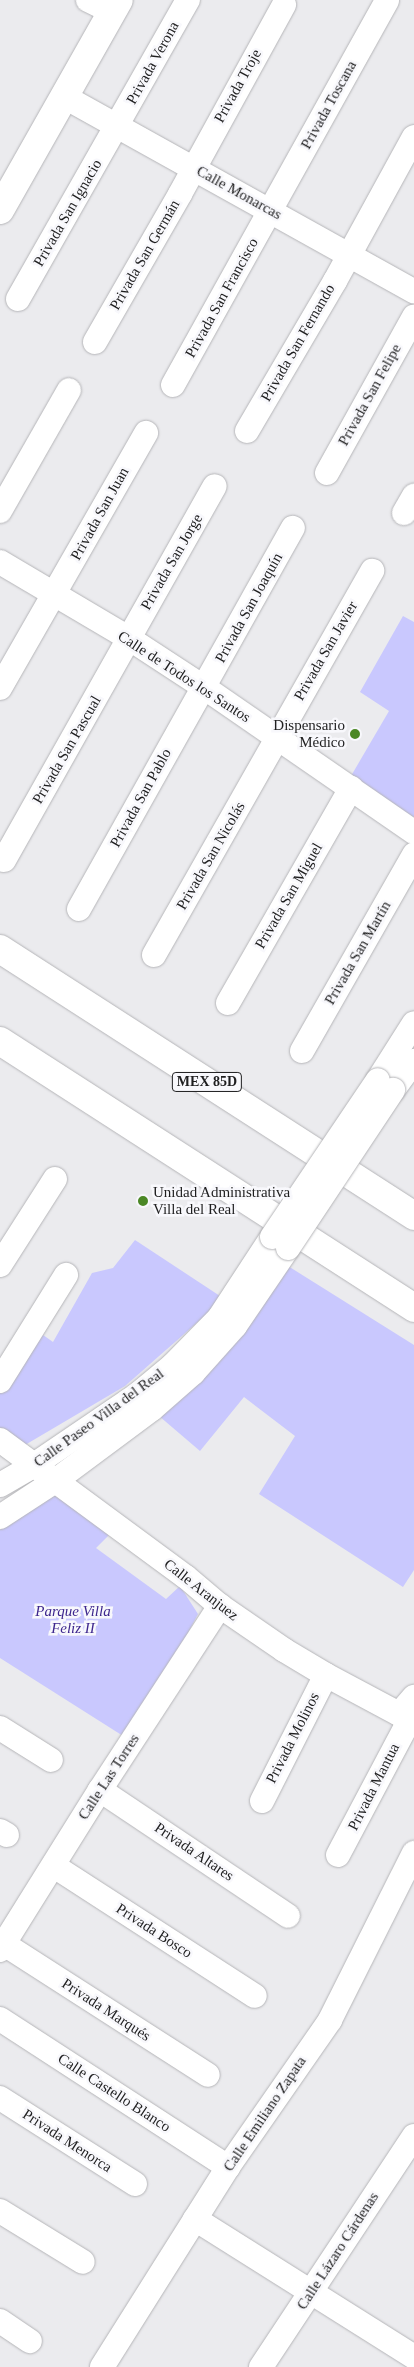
<!DOCTYPE html>
<meta charset="utf-8">
<style>
body{margin:0}
#map{position:relative;width:414px;height:2367px;overflow:hidden;background:#ebebee;font-family:"Times New Roman",serif}
div>[style]{position:absolute}
[style*='--x']{left:calc(var(--x)*1px);top:calc(var(--y)*1px);width:calc(var(--w)*1px);rotate:calc(var(--a)*1deg)}
.green>*{inset:0;background:#c9c8fe}
.roads{filter:drop-shadow(0 0 1px #b5b5b8) drop-shadow(0 0 1px #b5b5b8)}
.minor>*{height:24px;margin:-12px;padding:0 12px;transform-origin:12px;border-radius:12px;background:#fff}
.major>*{height:28px;margin:-14px;padding:0 14px;transform-origin:14px;border-radius:14px;background:#fff}
.highway>*{height:28px;margin:-14px;padding:0 14px;transform-origin:14px;border-radius:14px;background:#fff}
.bridges{filter:drop-shadow(0 0 1px #b5b5b8) drop-shadow(0 0 1px #b5b5b8)}
.minor-bridge>*{height:24px;margin:-12px;padding:0 12px;transform-origin:12px;border-radius:12px;background:#fff}
.dots>*{width:14px;height:14px;translate:-50% -50%;box-sizing:border-box;border:2px solid #f8f8fc;border-radius:50%}
span{translate:-50% -50%;white-space:nowrap;text-align:center;line-height:1.15;-webkit-text-stroke:5px #f8f8fc;paint-order:stroke}
.shield-label span{padding:1px 4px;background:#f8f8fc;border:1px solid;border-radius:4px;-webkit-text-stroke-width:0}
.shield-label{font-size:14px;color:#1e1e1f;font-weight:700}
.street-label{font-size:15px;color:#1e1e1f}
.poi-label{font-size:15px;color:#1e1e1f}
.right{translate:-100% -50%;text-align:right}
.left{translate:0 -50%;text-align:left}
.park-label{font-size:15px;color:#3d268d;font-style:italic}
</style>
<div id="map">
<div class="green">
<i style="clip-path:polygon(403px 616px,414px 622px,414px 819px,351px 776px,389px 711px,360px 692px)"></i>
<i style="clip-path:polygon(135px 1240px,220px 1296px,208px 1313px,125px 1386px,25px 1445px,0 1428px,0 1381px,36px 1330px,53px 1342px,92px 1273px,113px 1268px)"></i>
<i style="clip-path:polygon(280px 1261px,414px 1345px,414px 1570px,403px 1587px,259px 1494px,295px 1436px,244px 1397px,200px 1451px,152px 1410px)"></i>
<i style="clip-path:polygon(57px 1492px,109px 1535px,96px 1548px,166px 1599px,180px 1586px,198px 1614px,131px 1741px,0 1658px,0 1530px)"></i>
</div>
<div class="roads">
<div class="minor">
<i style="--x:88;--y:0;--w:28;--a:26"></i>
<i style="--x:63;--y:96;--w:402;--a:29.1"></i>
<i style="--x:18;--y:299;--w:344;--a:-60.4"></i>
<i style="--x:95;--y:342;--w:171;--a:-60.1"></i>
<i style="--x:180;--y:194;--w:216;--a:-61.2"></i>
<i style="--x:173;--y:385;--w:440;--a:-60.9"></i>
<i style="--x:247;--y:431;--w:174;--a:-59.6"></i>
<i style="--x:335;--y:281;--w:164;--a:-61.3"></i>
<i style="--x:327;--y:473;--w:179;--a:-60.9"></i>
<i style="--x:0;--y:511;--w:139;--a:-60.3"></i>
<i style="--x:404;--y:513;--w:20;--a:-60"></i>
<i style="--x:0;--y:562;--w:151;--a:30.6"></i>
<i style="--x:130;--y:639;--w:90;--a:33.2"></i>
<i style="--x:205;--y:688;--w:254;--a:34.6"></i>
<i style="--x:0;--y:688;--w:294;--a:-60.2"></i>
<i style="--x:4;--y:860;--w:429;--a:-60.6"></i>
<i style="--x:79;--y:909;--w:437;--a:-60.7"></i>
<i style="--x:154;--y:955;--w:442;--a:-60.4"></i>
<i style="--x:228;--y:1003;--w:248;--a:-60.2"></i>
<i style="--x:302;--y:1051;--w:226;--a:-60.3"></i>
<i style="--x:378;--y:1080;--w:67;--a:-57.7"></i>
<i style="--x:393;--y:1090;--w:36;--a:-54"></i>
<i style="--x:0;--y:1265;--w:102;--a:-57.4"></i>
<i style="--x:0;--y:1381;--w:125;--a:-58.1"></i>
<i style="--x:0;--y:1440;--w:231;--a:36.4"></i>
<i style="--x:186;--y:1577;--w:45;--a:40.5"></i>
<i style="--x:220;--y:1606;--w:78;--a:34.5"></i>
<i style="--x:284;--y:1650;--w:49;--a:30.8"></i>
<i style="--x:326;--y:1675;--w:100;--a:28.1"></i>
<i style="--x:0;--y:1485;--w:39;--a:-30"></i>
<i style="--x:34;--y:1465;--w:125;--a:-34.2"></i>
<i style="--x:137;--y:1395;--w:47;--a:-39.8"></i>
<i style="--x:173;--y:1365;--w:66;--a:-45.6"></i>
<i style="--x:219;--y:1318;--w:97;--a:-56.8"></i>
<i style="--x:0;--y:1517;--w:66;--a:-33.2"></i>
<i style="--x:55;--y:1481;--w:121;--a:-36.6"></i>
<i style="--x:152;--y:1409;--w:55;--a:-41.3"></i>
<i style="--x:193;--y:1373;--w:63;--a:-48.2"></i>
<i style="--x:235;--y:1326;--w:94;--a:-55.8"></i>
<i style="--x:399;--y:1714;--w:23;--a:-49"></i>
<i style="--x:0;--y:1728;--w:60;--a:32.1"></i>
<i style="--x:100;--y:1790;--w:226;--a:33.8"></i>
<i style="--x:262;--y:1801;--w:141;--a:-63.1"></i>
<i style="--x:0;--y:1831;--w:8;--a:30"></i>
<i style="--x:338;--y:1855;--w:154;--a:-62.1"></i>
<i style="--x:54;--y:1866;--w:239;--a:32.9"></i>
<i style="--x:4;--y:1944;--w:242;--a:32.7"></i>
<i style="--x:0;--y:1950;--w:189;--a:-58"></i>
<i style="--x:100;--y:1790;--w:220;--a:-56.9"></i>
<i style="--x:0;--y:2019;--w:272;--a:33"></i>
<i style="--x:0;--y:2098;--w:160;--a:32.5"></i>
<i style="--x:0;--y:2211;--w:97;--a:31.6"></i>
<i style="--x:195;--y:2219;--w:259;--a:32.2"></i>
<i style="--x:0;--y:2321;--w:36;--a:34"></i>
<i style="--x:102;--y:2367;--w:236;--a:-57.8"></i>
<i style="--x:228;--y:2167;--w:179;--a:-55.2"></i>
<i style="--x:330;--y:2020;--w:187;--a:-63.3"></i>
<i style="--x:261;--y:2367;--w:277;--a:-56.5"></i>
</div>
<div class="major">
<i style="--x:0;--y:210;--w:241;--a:-60.5"></i>
</div>
<div class="highway">
<i style="--x:0;--y:949;--w:493;--a:32.8"></i>
<i style="--x:0;--y:1041;--w:493;--a:32.8"></i>
</div>
</div>
<div class="bridges">
<div class="minor-bridge">
<i style="--x:272;--y:1237;--w:189;--a:-56"></i>
<i style="--x:288;--y:1248;--w:190;--a:-56.4"></i>
</div>
</div>
<div class="dots">
<i style="left:355px;top:734px;background:#4b8725"></i>
<i style="left:143px;top:1201px;background:#4b8725"></i>
</div>
<div class="shield-label">
<span style="left:207px;top:1082px">MEX 85D</span>
</div>
<div class="street-label">
<span style="left:153px;top:63px;rotate:-61deg">Privada Verona</span>
<span style="left:238px;top:86px;rotate:-61deg">Privada Troje</span>
<span style="left:329px;top:105px;rotate:-61deg">Privada Toscana</span>
<span style="left:239px;top:193px;rotate:29deg">Calle Monarcas</span>
<span style="left:68px;top:213px;rotate:-60deg">Privada San Ignacio</span>
<span style="left:145px;top:255px;rotate:-60deg">Privada San Germán</span>
<span style="left:222px;top:298px;rotate:-61deg">Privada San Francisco</span>
<span style="left:298px;top:343px;rotate:-60deg">Privada San Fernando</span>
<span style="left:370px;top:395px;rotate:-61deg">Privada San Felipe</span>
<span style="left:100px;top:514px;rotate:-61deg">Privada San Juan</span>
<span style="left:172px;top:562px;rotate:-60deg">Privada San Jorge</span>
<span style="left:249px;top:608px;rotate:-61deg">Privada San Joaquín</span>
<span style="left:326px;top:651px;rotate:-60deg">Privada San Javier</span>
<span style="left:184px;top:677px;rotate:33deg">Calle de Todos los Santos</span>
<span style="left:67px;top:750px;rotate:-60deg">Privada San Pascual</span>
<span style="left:141px;top:798px;rotate:-61deg">Privada San Pablo</span>
<span style="left:211px;top:856px;rotate:-60deg">Privada San Nicolás</span>
<span style="left:289px;top:896px;rotate:-60deg">Privada San Miguel</span>
<span style="left:358px;top:953px;rotate:-60deg">Privada San Martín</span>
<span style="left:99px;top:1418px;rotate:-36deg">Calle Paseo Villa del Real</span>
<span style="left:201px;top:1590px;rotate:38deg">Calle Aranjuez</span>
<span style="left:293px;top:1738px;rotate:-63deg">Privada Molinos</span>
<span style="left:109px;top:1777px;rotate:-57deg">Calle Las Torres</span>
<span style="left:374px;top:1787px;rotate:-63deg">Privada Mantua</span>
<span style="left:194px;top:1852px;rotate:34deg">Privada Altares</span>
<span style="left:154px;top:1931px;rotate:33deg">Privada Bosco</span>
<span style="left:106px;top:2010px;rotate:33deg">Privada Marqués</span>
<span style="left:114px;top:2093px;rotate:33deg">Calle Castello Blanco</span>
<span style="left:265px;top:2114px;rotate:-56deg">Calle Emiliano Zapata</span>
<span style="left:67px;top:2141px;rotate:33deg">Privada Menorca</span>
<span style="left:338px;top:2251px;rotate:-57deg">Calle Lázaro Cárdenas</span>
</div>
<div class="poi-label">
<span class="right" style="left:345px;top:734px">Dispensario<br>Médico</span>
<span class="left" style="left:153px;top:1201px">Unidad Administrativa<br>Villa del Real</span>
</div>
<div class="park-label">
<span style="left:73px;top:1620px">Parque Villa<br>Feliz II</span>
</div>
</div>
